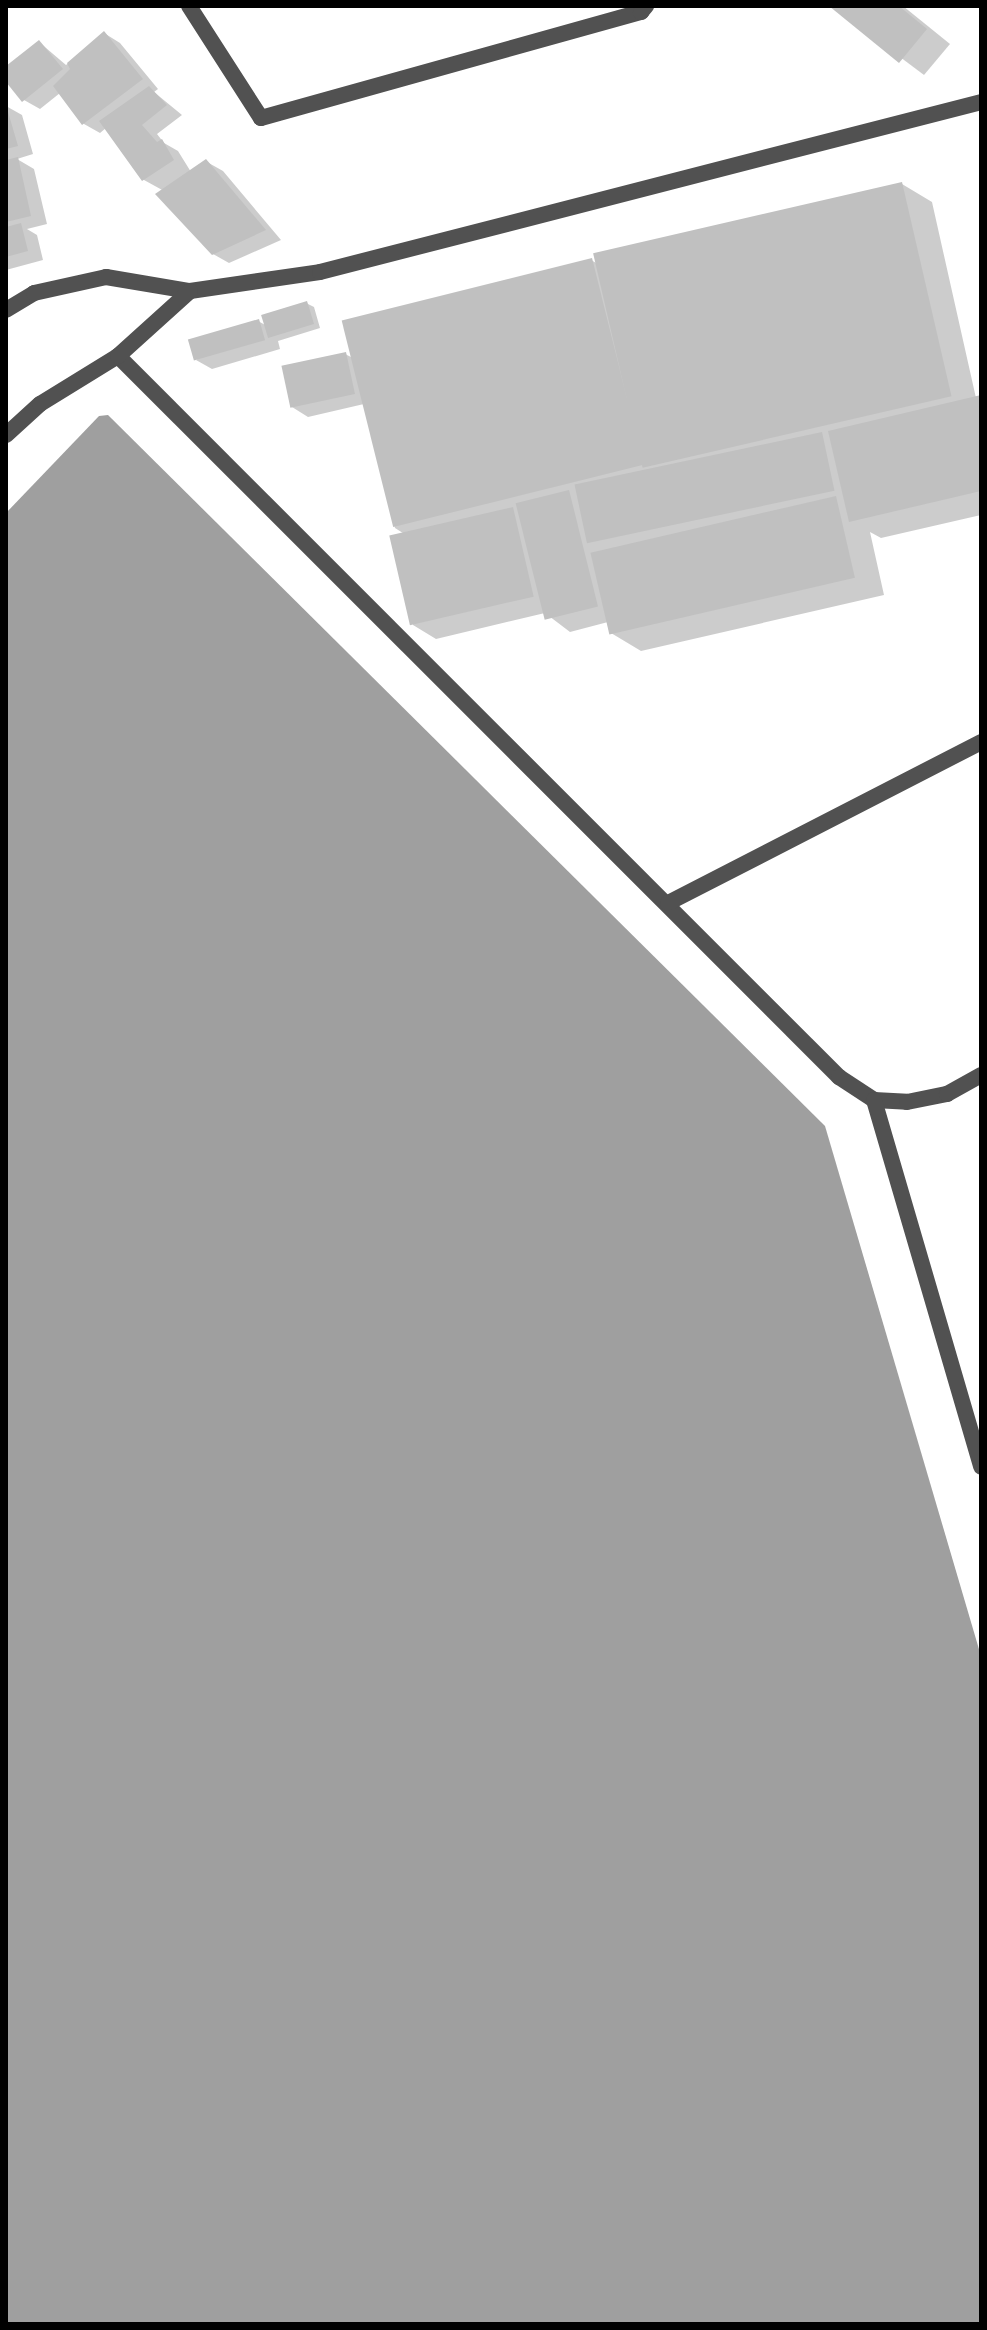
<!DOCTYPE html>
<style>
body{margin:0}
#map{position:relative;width:987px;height:2330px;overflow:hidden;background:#fff;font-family:Lato,sans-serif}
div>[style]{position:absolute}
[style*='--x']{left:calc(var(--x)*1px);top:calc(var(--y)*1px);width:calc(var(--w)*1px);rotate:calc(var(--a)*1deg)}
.water>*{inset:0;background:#9f9f9f}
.shadow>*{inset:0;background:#0003}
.building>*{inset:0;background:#c0c0c0;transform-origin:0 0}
.lane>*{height:16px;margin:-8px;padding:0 8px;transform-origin:8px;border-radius:8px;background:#515151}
span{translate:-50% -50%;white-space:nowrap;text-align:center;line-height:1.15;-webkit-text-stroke:6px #fff;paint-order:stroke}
.frame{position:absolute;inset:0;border:8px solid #000;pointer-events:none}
</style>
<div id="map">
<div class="water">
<i style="clip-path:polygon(108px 415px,825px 1126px,981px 1656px,981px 2324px,6px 2324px,6px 513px,99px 416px)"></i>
</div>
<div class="shadow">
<i style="clip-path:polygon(832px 6px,903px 6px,950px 44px,924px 75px)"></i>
<i style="clip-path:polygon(104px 33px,120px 43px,158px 89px,154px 92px,182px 115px,157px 134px,164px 143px,178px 151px,191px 172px,207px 162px,223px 171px,281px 240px,229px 263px,213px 254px,164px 191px,144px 180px,106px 128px,100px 133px,84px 124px,60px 93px,40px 109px,24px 100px,6px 78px,6px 68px,39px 42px,66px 65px)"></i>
<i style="clip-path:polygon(6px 106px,22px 115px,33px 154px,17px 159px,34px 169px,47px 224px,27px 229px,37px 235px,43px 260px,6px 270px)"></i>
<i style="clip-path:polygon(902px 184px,932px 202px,976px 398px,981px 397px,981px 515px,881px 538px,870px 532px,884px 595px,641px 651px,611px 633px,608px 622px,570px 632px,545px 613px,436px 639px,413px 625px,406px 535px,395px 528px,364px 404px,308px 417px,292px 407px,345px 354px,353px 358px,591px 260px,598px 264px)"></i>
<i style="clip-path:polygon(306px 303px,314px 307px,320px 328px,278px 341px,280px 349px,212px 369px,196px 360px,258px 321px,267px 326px)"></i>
</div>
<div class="building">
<i style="clip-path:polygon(829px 6px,899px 6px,927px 29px,899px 63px)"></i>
<i style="clip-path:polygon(104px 31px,143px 79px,82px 125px,53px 86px,70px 69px,67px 63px)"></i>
<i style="clip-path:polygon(39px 40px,63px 69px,22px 102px,6px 82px,6px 66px)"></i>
<i style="clip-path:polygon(149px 86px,167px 105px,142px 125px,157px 142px,162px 139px,174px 160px,142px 181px,99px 121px)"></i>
<i style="clip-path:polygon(6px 105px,18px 146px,6px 149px)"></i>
<i style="clip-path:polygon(18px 157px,31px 216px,6px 222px,6px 160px)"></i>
<i style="clip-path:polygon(206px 159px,266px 230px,212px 255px,155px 194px)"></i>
<i style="left:902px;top:182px;width:220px;height:317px;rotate:77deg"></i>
<i style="clip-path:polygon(21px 223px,28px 251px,6px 257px,6px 227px)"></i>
<i style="left:592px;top:258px;width:213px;height:258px;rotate:76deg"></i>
<i style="left:307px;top:301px;width:24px;height:48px;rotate:73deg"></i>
<i style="left:259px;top:319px;width:22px;height:74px;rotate:74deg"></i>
<i style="left:346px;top:352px;width:43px;height:66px;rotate:78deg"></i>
<i style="clip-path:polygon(981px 395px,981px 491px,849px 522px,828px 431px)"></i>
<i style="left:822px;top:432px;width:60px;height:253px;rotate:78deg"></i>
<i style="left:569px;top:490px;width:120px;height:55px;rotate:76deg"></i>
<i style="left:836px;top:496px;width:84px;height:252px;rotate:77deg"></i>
<i style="left:513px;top:507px;width:92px;height:127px;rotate:77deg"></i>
</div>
<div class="lane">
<i style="--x:189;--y:6;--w:133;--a:57.3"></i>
<i style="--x:261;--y:118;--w:395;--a:-15.6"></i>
<i style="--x:641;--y:12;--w:8;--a:-50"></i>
<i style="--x:6;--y:310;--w:33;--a:-31"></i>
<i style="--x:34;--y:293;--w:74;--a:-12.5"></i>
<i style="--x:106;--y:277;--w:85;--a:9.5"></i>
<i style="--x:190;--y:291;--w:131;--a:-8.3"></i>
<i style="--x:320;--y:272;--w:683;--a:-14.42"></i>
<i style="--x:118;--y:356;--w:1020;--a:45"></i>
<i style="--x:839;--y:1077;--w:42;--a:33.3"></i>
<i style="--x:874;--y:1100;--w:33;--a:3"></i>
<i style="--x:907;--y:1102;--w:41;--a:-11.3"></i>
<i style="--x:947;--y:1094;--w:39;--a:-29"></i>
<i style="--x:6;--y:435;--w:46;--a:-42.4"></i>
<i style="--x:40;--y:404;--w:92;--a:-31.6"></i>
<i style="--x:118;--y:356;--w:97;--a:-42.1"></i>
<i style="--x:668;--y:903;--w:352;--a:-27.2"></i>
<i style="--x:874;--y:1100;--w:382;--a:73.7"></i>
</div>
<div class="frame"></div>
</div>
